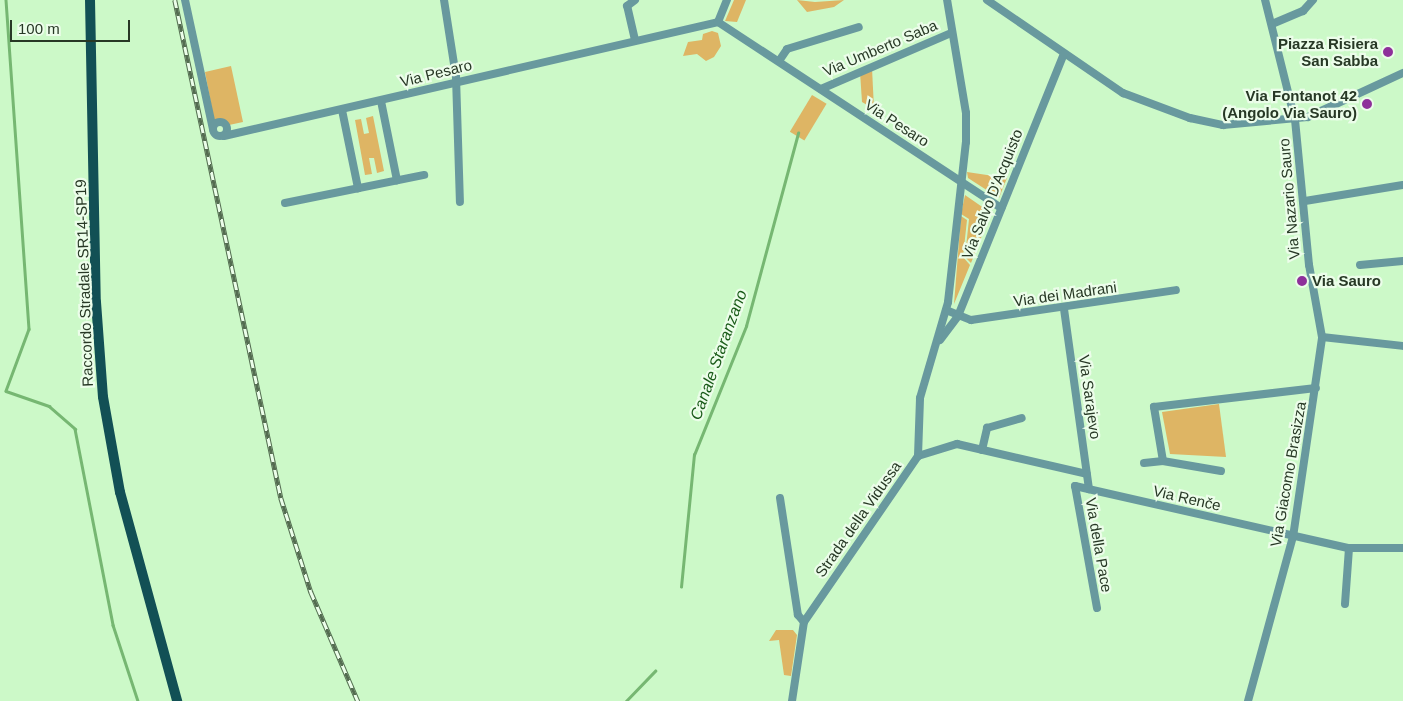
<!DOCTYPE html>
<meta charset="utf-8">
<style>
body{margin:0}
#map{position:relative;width:1403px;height:701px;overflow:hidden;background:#ccf9c8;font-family:Helvetica,sans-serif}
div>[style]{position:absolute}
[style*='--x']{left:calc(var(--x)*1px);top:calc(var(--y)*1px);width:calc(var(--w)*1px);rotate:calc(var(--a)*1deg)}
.green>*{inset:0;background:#deb564;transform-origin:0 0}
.stream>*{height:2.5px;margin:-1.25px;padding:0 1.25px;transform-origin:1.25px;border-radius:1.25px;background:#76b772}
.minor>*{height:8px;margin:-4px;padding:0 4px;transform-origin:4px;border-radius:4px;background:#68999e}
.minor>.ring{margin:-4px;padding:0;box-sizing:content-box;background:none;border:8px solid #68999e;border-radius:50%}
.major>*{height:10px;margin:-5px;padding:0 5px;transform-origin:5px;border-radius:5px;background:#125055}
.rail>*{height:4.5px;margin-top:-2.25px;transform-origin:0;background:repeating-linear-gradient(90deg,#ecfdea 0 8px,#546c51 0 16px);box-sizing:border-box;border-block:1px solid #546c51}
.dots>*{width:14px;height:14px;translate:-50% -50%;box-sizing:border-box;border:2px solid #ecfdea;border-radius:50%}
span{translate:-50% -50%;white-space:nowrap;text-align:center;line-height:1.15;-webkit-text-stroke:4.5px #ecfdea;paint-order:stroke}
.poi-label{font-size:15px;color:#273825;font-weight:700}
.right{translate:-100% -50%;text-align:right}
.left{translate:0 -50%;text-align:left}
.street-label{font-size:15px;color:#273825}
.water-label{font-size:16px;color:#1a5c19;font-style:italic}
.scale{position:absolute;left:10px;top:20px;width:120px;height:22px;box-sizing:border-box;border:2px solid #273825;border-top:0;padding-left:6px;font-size:15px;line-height:18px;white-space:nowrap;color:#273825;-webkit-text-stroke:4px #ecfdea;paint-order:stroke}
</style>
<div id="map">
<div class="green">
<i style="clip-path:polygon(734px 0,746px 0,737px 22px,725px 21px)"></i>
<i style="clip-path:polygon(797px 0,815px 2px,844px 0,834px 7px,807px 12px)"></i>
<i style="clip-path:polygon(712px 31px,718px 33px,721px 46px,714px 57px,706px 61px,697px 54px,683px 56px,688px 42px,702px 40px,703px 34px)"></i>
<i style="clip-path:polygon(231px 66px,243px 122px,229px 125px,214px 120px,205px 72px)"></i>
<i style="clip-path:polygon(872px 68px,874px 109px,862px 102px,860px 72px)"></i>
<i style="left:812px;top:95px;width:17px;height:43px;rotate:31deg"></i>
<i style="clip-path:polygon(373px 116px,384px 171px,377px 173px,374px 158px,369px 158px,372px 174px,365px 175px,355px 120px,361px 119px,364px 134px,369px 133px,366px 118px)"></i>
<i style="clip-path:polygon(967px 172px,1007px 178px,999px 198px,968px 178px)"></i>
<i style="clip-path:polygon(965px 195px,991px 213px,971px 263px,965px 257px,969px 219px,961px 214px)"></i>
<i style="clip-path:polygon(961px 216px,967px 220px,963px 257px,970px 265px,954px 304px)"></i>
<i style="clip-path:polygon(1219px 404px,1226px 457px,1170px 454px,1162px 412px)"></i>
<i style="clip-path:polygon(776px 630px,793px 630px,797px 635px,791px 676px,784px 675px,779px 640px,769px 641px)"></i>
</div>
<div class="stream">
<i style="--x:6;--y:0;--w:330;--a:86"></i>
<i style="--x:29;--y:329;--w:66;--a:110.4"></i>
<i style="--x:6;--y:391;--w:46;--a:19.2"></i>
<i style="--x:49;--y:406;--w:35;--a:41"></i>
<i style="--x:75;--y:429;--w:200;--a:79"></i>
<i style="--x:113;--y:625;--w:80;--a:71.8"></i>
<i style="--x:681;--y:587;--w:133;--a:-84.4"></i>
<i style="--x:694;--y:455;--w:139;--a:-68"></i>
<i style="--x:746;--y:326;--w:200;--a:-74.9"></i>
<i style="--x:626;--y:701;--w:42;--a:-46"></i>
</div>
<div class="minor">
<i style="--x:185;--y:0;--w:132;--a:77.8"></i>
<i style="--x:444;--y:0;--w:78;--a:81.1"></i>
<i style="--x:456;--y:77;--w:125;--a:88.2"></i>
<i style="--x:987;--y:0;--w:165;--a:34.4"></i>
<i style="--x:1123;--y:93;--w:72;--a:20.5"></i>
<i style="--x:1190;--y:118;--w:34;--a:12"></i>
<i style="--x:1223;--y:125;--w:85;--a:-5.4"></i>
<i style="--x:1308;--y:117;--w:105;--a:-24.9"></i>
<i style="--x:718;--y:22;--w:24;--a:-68"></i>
<i style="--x:1272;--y:24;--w:34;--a:-23"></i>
<i style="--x:1303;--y:11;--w:15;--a:-48"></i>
<i style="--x:635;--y:40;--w:35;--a:-103"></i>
<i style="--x:627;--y:6;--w:10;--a:-37"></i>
<i style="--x:779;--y:61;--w:14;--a:-56"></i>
<i style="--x:787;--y:49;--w:75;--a:-17"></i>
<i style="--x:821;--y:89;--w:142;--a:-23.3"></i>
<i style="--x:381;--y:101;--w:81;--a:78.6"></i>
<i style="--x:342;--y:110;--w:80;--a:78.4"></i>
<i class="ring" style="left:213px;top:122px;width:6px;height:6px"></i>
<i style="--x:224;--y:136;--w:507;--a:-12.99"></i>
<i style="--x:718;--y:22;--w:339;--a:33.3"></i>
<i style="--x:1305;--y:201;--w:99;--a:-9.3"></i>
<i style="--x:285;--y:203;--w:142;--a:-11.4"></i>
<i style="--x:1360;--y:265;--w:43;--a:-5.3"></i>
<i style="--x:1064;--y:309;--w:182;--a:82.1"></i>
<i style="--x:946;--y:310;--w:27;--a:22"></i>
<i style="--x:971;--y:320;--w:207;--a:-8.3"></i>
<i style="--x:1322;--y:337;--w:81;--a:6.3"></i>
<i style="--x:940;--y:340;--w:30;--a:-53"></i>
<i style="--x:958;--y:316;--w:283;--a:-68"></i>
<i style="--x:982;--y:450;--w:23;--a:-77"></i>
<i style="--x:987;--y:428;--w:36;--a:-16"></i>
<i style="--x:918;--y:456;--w:41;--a:-17.1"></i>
<i style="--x:957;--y:444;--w:133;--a:13"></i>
<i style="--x:1144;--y:463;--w:19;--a:-6"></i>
<i style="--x:1221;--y:471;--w:59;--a:-170.2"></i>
<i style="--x:1163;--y:461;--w:55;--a:-99.5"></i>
<i style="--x:1154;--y:407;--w:163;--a:-6.7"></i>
<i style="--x:780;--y:498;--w:118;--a:81.3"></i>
<i style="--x:798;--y:615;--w:9;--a:49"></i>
<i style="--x:1345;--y:604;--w:56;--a:-85.9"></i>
<i style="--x:1097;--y:608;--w:124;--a:-100.2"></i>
<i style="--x:1075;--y:486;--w:281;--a:12.8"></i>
<i style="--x:1349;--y:548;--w:54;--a:0"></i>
<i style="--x:792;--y:701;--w:80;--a:-81.4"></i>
<i style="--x:804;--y:622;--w:201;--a:-55.5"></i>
<i style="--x:918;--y:456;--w:58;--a:-88"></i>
<i style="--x:920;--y:398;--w:100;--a:-73.7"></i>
<i style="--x:948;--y:302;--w:161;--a:-83.6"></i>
<i style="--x:966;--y:142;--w:29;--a:-90"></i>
<i style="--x:966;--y:113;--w:115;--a:-99.5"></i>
<i style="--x:1248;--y:701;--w:170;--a:-74.7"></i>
<i style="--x:1293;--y:537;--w:202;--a:-81.7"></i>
<i style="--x:1322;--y:337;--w:73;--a:-100.2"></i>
<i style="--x:1309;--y:265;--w:146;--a:-95.5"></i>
<i style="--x:1295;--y:120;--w:124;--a:-104"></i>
</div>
<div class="major">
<i style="--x:90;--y:0;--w:302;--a:88.9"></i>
<i style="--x:96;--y:302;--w:95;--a:85.8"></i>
<i style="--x:103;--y:397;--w:97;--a:79.9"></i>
<i style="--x:120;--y:492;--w:217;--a:74.7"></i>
</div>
<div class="rail">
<i style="--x:175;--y:0;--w:509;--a:77.98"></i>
<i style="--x:281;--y:498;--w:99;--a:72.3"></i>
<i style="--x:311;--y:592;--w:119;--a:66.7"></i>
</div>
<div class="dots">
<i style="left:1388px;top:52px;background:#8e309a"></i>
<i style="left:1367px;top:104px;background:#8e309a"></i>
<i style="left:1302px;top:281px;background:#8e309a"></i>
</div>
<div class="poi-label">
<span class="right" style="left:1378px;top:52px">Piazza Risiera<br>San Sabba</span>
<span class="right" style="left:1357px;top:104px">Via Fontanot 42<br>(Angolo Via Sauro)</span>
<span class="left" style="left:1312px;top:281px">Via Sauro</span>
</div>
<div class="street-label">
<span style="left:880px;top:48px;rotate:-23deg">Via Umberto Saba</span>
<span style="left:436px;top:73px;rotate:-14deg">Via Pesaro</span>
<span style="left:897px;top:123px;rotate:33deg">Via Pesaro</span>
<span style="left:992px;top:194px;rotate:-68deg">Via Salvo D'Acquisto</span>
<span style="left:1289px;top:199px;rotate:-95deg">Via Nazario Sauro</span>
<span style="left:84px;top:283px;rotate:-92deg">Raccordo Stradale SR14-SP19</span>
<span style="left:1065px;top:294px;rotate:-8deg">Via dei Madrani</span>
<span style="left:1090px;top:397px;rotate:82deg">Via Sarajevo</span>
<span style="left:1288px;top:474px;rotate:-80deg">Via Giacomo Brasizza</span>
<span style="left:1187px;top:498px;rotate:13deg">Via Renče</span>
<span style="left:858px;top:519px;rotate:-55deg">Strada della Vidussa</span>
<span style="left:1099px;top:545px;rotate:80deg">Via della Pace</span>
</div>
<div class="water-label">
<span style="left:719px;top:355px;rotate:-70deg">Canale Staranzano</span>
</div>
<div class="scale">100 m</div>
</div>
